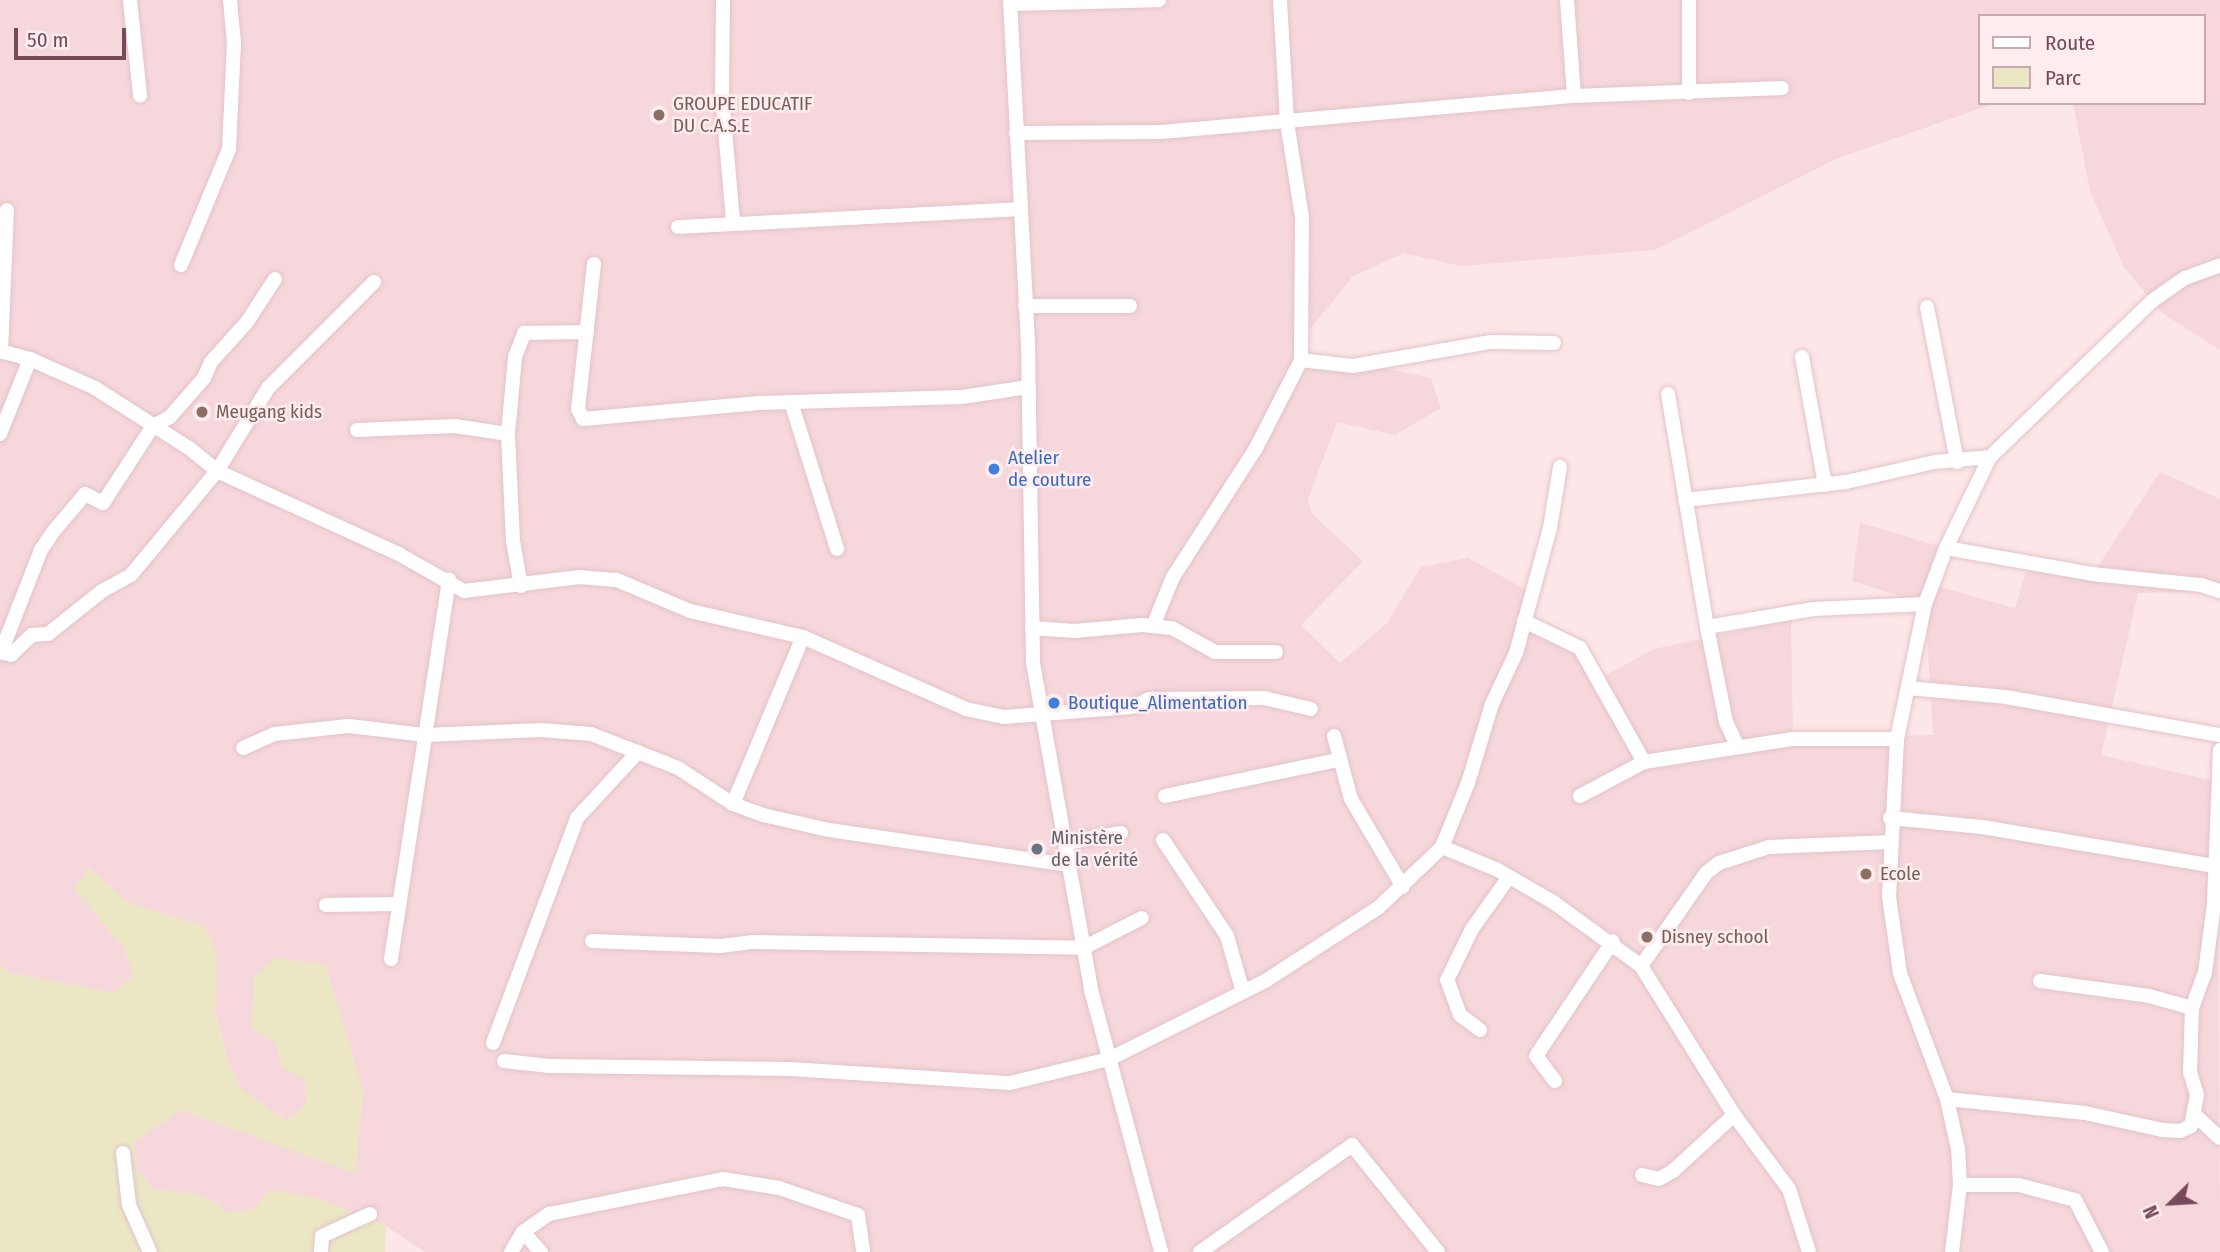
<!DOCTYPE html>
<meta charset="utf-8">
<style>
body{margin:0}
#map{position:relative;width:2220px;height:1252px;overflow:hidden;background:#fde6e7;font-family:"Fira Sans Condensed",sans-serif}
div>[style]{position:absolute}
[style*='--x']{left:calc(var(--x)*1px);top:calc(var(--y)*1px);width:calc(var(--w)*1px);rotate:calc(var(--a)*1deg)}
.residential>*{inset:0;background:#f6d7db}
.green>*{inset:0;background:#ebe7c4}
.roads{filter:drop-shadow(0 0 2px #e3c3ca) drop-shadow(0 0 2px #e3c3ca)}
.minor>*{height:14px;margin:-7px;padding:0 7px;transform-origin:7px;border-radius:7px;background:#fff}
.dots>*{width:19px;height:19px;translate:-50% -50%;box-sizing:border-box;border:4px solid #ffecee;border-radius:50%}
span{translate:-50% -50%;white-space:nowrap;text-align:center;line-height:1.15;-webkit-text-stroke:5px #ffecee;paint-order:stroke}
.education-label{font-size:19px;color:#785e54}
.left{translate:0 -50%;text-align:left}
.shop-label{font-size:19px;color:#366cbe}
.worship-label{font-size:19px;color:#5b616d}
.legend{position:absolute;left:1978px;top:14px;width:228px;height:91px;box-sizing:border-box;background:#ffecee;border:2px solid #c8abb2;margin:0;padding:9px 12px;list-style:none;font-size:21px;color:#764a59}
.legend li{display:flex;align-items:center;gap:14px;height:35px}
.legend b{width:35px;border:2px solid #c8abb2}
.north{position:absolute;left:2136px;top:1168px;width:70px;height:70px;-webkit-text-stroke:5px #ffecee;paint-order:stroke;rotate:246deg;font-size:19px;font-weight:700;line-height:28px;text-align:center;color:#764a59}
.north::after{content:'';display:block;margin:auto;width:24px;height:32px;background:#764a59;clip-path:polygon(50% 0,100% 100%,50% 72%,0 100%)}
.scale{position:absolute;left:14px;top:28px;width:112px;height:32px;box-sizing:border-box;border:4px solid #764a59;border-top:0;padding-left:9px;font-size:21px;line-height:24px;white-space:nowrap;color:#764a59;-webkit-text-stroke:5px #ffecee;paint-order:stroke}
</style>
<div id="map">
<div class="residential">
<i style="clip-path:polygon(0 0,2220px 0,2220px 350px,2162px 313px,2124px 267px,2090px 191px,2073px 103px,2204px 103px,2204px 16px,1980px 16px,1980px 103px,1996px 103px,1838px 158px,1655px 250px,1461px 266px,1404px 253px,1353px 276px,1294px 349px,1431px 378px,1441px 408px,1395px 435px,1337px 422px,1308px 499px,1312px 514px,1363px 561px,1301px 625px,1340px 663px,1387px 623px,1421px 567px,1468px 558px,1532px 593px,1524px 621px,1580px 648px,1599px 679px,1654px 649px,1791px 620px,1793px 738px,1933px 735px,1925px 604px,1852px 581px,1860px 523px,1946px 548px,1933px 585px,2015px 608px,2029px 562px,2093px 574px,2160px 472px,2220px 499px,2220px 591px,2138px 593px,2101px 755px,2218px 782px,2220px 1252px,425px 1252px,386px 1226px,252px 1210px,227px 1213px,206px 1196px,153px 1189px,136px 1168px,134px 1142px,181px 1110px,355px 1172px,363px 1090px,276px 1043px,282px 1068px,305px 1079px,306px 1104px,287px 1121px,242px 1090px,229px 1065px,215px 1011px,216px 953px,205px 927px,129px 903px,89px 868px,74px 889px,125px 949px,133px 974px,115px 993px,9px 973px,0 964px)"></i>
</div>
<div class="green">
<i style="clip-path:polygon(89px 868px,129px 903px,205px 927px,217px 953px,215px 1011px,229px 1065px,242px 1090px,287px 1121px,306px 1104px,305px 1079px,282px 1068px,276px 1043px,252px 1029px,254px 977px,273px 958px,325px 964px,363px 1090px,355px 1173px,181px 1110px,134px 1142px,136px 1168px,153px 1189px,206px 1196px,227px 1213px,252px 1210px,270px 1190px,320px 1199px,386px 1226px,385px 1252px,0 1252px,0 964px,9px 973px,114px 993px,133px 975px,125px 949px,74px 889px)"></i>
</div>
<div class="roads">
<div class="minor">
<i style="--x:130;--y:0;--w:96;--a:84"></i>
<i style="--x:723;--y:0;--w:95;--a:90.6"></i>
<i style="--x:722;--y:95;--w:126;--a:85"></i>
<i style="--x:1010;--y:0;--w:343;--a:87"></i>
<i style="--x:1028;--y:343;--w:320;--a:89.1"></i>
<i style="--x:1033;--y:663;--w:332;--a:79.9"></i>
<i style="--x:1091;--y:990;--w:271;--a:75"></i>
<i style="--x:1567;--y:0;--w:96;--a:85.8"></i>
<i style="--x:1689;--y:0;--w:93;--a:90"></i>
<i style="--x:1010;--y:4;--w:149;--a:-1.5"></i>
<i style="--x:1016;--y:133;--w:145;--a:-0.4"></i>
<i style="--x:1161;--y:132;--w:415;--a:-5"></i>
<i style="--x:1574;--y:96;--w:208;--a:-2.2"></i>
<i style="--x:678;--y:227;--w:342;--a:-3"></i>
<i style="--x:594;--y:264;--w:146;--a:96.3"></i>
<i style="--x:578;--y:409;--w:11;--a:63"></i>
<i style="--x:583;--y:419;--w:177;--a:-5.2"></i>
<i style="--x:759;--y:403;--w:203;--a:-1.7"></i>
<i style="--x:962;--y:397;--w:67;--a:-8.6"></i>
<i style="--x:181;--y:265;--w:126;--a:-67.5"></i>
<i style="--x:229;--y:149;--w:106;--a:-87.3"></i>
<i style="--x:234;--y:43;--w:43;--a:-95.3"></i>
<i style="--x:275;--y:279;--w:51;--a:123.1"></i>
<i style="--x:247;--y:322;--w:54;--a:132"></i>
<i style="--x:211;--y:362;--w:17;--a:114"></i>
<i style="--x:204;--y:378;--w:52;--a:131.1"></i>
<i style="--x:170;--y:417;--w:19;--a:152"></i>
<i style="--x:153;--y:426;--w:92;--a:123"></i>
<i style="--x:103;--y:503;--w:20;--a:-153"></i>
<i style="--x:85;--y:494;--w:50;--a:130.1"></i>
<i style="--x:53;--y:532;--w:22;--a:124"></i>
<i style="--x:41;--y:550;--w:110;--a:111.4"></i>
<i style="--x:1;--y:652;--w:10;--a:17"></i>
<i style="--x:11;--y:655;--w:29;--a:-44"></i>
<i style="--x:32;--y:635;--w:16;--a:-4"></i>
<i style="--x:48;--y:634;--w:69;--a:-38.5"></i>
<i style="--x:102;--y:591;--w:33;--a:-29"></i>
<i style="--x:131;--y:575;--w:135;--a:-50.4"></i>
<i style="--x:217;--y:471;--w:97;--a:-58.4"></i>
<i style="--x:268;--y:388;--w:150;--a:-45"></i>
<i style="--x:1025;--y:306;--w:105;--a:0"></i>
<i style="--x:1927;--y:307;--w:158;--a:79"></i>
<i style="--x:0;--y:351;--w:31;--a:15"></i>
<i style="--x:30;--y:359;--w:71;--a:24"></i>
<i style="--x:95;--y:388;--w:112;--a:32.6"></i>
<i style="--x:189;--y:448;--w:36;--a:39"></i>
<i style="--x:217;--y:471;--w:198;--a:24.5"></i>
<i style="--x:397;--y:553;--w:77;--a:29.6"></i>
<i style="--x:464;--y:591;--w:117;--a:-6.9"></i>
<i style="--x:580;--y:577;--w:37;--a:5"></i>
<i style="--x:617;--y:580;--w:79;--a:23"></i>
<i style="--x:690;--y:611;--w:116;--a:13"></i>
<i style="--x:803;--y:637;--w:178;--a:23.8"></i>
<i style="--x:966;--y:709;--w:39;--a:12"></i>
<i style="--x:1004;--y:717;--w:128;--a:-4.5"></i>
<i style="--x:1132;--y:707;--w:19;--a:-25"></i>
<i style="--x:1149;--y:699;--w:115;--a:-0.5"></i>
<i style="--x:1264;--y:698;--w:48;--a:13.2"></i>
<i style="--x:1;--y:352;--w:142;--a:-87.6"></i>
<i style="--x:1802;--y:357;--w:130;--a:79.8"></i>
<i style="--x:1301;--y:360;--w:52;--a:6.6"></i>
<i style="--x:1353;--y:366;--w:140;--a:-9.9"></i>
<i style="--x:1491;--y:342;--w:63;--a:0.9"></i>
<i style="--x:1668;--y:394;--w:236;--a:80.5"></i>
<i style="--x:1707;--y:627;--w:97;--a:78.7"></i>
<i style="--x:1726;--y:722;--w:26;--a:65"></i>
<i style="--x:791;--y:402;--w:154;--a:72.6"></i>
<i style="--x:357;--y:430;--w:98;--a:-2.3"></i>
<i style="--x:455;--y:426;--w:54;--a:8.6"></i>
<i style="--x:0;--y:434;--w:81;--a:-68.2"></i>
<i style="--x:1685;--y:500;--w:162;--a:-6.4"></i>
<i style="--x:1846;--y:482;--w:91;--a:-12.7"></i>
<i style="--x:1935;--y:462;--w:55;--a:-5.2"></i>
<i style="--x:1946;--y:548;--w:148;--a:10.1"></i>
<i style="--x:2092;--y:574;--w:110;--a:5.8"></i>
<i style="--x:2201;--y:585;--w:20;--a:18"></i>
<i style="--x:521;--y:586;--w:46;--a:-100.1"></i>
<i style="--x:513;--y:541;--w:107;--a:-92.7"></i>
<i style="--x:508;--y:434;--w:77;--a:-84.8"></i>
<i style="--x:515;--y:357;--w:26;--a:-69"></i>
<i style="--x:524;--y:333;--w:63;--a:-0.9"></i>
<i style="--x:1524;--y:621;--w:62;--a:25.7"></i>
<i style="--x:1580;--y:648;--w:131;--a:60.7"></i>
<i style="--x:1644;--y:762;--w:151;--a:-8.8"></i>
<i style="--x:1793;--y:739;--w:104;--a:0"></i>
<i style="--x:1153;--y:626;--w:53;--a:-67.8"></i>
<i style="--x:1173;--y:577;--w:151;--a:-57.2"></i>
<i style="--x:1255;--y:450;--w:101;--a:-62.9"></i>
<i style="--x:1301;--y:360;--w:143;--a:-89.6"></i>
<i style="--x:1302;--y:217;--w:96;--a:-99"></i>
<i style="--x:1287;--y:122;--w:122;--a:-93.3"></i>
<i style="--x:1707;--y:627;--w:108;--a:-9.6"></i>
<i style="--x:1813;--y:609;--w:112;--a:-2.6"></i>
<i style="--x:1032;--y:628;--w:43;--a:4"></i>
<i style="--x:1075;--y:631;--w:67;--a:-5.1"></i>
<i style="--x:1142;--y:625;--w:30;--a:6"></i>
<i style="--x:1172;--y:628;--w:49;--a:29.2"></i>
<i style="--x:1215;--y:652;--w:61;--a:0"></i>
<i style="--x:1908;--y:688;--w:98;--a:5.2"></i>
<i style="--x:2006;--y:697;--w:217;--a:10.1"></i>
<i style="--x:1334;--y:736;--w:65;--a:74.9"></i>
<i style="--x:1351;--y:799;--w:102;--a:59.4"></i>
<i style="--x:243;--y:748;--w:34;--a:-24"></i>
<i style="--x:274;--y:734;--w:75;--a:-6.1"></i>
<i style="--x:349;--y:726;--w:77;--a:6.8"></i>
<i style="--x:425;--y:735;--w:116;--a:-2.5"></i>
<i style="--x:541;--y:730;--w:50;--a:4.6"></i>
<i style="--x:591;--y:734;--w:93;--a:21.3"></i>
<i style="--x:678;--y:768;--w:66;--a:33.2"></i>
<i style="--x:733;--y:804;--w:32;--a:20"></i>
<i style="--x:763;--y:815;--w:68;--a:12.8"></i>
<i style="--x:829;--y:830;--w:243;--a:8.3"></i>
<i style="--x:1165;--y:796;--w:176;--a:-11.8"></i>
<i style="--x:1580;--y:796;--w:72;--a:-28"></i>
<i style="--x:733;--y:804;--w:181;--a:-67.3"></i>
<i style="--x:1890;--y:818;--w:92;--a:5.6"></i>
<i style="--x:1982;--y:827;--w:235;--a:9.5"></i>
<i style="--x:1163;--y:840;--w:115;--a:56.3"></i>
<i style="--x:1227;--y:936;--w:58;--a:74.1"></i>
<i style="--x:1065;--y:843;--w:57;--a:-10.1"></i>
<i style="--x:1442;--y:847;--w:58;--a:22.2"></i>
<i style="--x:1496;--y:869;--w:66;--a:30.1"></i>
<i style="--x:1553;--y:902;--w:109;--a:36"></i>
<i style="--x:1641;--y:966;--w:176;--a:58"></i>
<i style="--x:1734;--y:1115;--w:92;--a:53.4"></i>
<i style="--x:1789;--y:1189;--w:66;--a:72.4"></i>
<i style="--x:326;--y:905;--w:71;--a:-0.8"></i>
<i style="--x:592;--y:941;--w:128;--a:2.2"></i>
<i style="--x:720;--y:946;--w:32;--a:-7"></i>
<i style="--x:752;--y:942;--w:331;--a:1"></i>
<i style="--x:1083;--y:948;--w:66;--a:-27"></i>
<i style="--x:391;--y:959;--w:384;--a:-81.3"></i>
<i style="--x:1641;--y:966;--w:113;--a:-55"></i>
<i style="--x:1706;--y:873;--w:16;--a:-38"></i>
<i style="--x:1719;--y:863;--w:52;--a:-17.7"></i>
<i style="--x:1769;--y:847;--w:121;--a:-2.4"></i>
<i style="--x:2040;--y:981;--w:110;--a:7.8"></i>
<i style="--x:2149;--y:996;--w:45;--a:15.6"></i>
<i style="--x:1480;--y:1030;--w:25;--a:-143"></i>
<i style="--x:1460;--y:1015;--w:37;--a:-110"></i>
<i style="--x:1447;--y:980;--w:57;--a:-63.9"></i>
<i style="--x:1472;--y:929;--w:64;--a:-54.6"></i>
<i style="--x:493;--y:1043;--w:240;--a:-69.5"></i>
<i style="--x:577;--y:818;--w:90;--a:-47.3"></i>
<i style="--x:504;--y:1061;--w:46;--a:6.2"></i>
<i style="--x:550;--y:1066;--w:241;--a:0.7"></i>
<i style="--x:791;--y:1069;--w:219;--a:3.7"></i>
<i style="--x:1010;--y:1083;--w:102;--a:-13.6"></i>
<i style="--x:1109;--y:1059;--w:174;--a:-26.6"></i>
<i style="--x:1265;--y:981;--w:135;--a:-32.9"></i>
<i style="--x:1378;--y:908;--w:88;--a:-43.6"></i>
<i style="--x:1442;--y:847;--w:69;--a:-67.9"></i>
<i style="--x:1468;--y:783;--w:83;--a:-73.1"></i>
<i style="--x:1492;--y:704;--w:56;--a:-64.8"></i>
<i style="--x:1516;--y:653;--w:130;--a:-74.8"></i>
<i style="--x:1550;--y:528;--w:62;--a:-80.7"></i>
<i style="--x:1555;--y:1081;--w:31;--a:-127"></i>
<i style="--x:1536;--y:1056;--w:138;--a:-56.2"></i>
<i style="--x:1947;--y:1099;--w:139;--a:5.8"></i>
<i style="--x:2085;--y:1113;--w:80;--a:12.3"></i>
<i style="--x:2163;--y:1130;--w:17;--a:3"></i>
<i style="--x:2180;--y:1131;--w:12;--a:-24"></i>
<i style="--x:2191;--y:1126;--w:32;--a:-79"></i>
<i style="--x:2197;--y:1095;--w:24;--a:-107"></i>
<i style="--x:2190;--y:1072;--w:64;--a:-88.2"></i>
<i style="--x:2192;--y:1008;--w:37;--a:-70"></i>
<i style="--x:2205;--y:973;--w:70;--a:-82.6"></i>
<i style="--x:2214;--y:904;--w:154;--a:-87.8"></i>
<i style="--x:2194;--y:1114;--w:35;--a:43"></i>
<i style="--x:123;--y:1153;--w:52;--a:83.4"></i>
<i style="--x:129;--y:1205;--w:51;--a:65.9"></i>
<i style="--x:1642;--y:1175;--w:17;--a:13"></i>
<i style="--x:1659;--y:1179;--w:16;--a:-30"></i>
<i style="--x:1673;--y:1171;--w:83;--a:-42.6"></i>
<i style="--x:1960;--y:1185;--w:59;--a:0"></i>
<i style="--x:2019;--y:1185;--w:58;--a:15"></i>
<i style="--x:2075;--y:1200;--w:59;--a:62.6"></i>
<i style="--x:523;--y:1232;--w:27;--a:48"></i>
<i style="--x:321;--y:1252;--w:16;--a:-86"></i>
<i style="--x:322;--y:1236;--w:53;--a:-24.6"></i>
<i style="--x:511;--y:1252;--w:23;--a:-59"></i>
<i style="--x:523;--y:1232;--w:32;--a:-35"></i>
<i style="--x:549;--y:1214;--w:177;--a:-11.4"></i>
<i style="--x:723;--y:1179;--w:57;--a:9.1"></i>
<i style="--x:779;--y:1188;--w:83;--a:18.9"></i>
<i style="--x:858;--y:1215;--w:37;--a:82"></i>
<i style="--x:1200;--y:1252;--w:186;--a:-35.1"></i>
<i style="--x:1352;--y:1145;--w:137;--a:51.2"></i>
<i style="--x:1952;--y:1252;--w:67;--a:-83.2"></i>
<i style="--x:1960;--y:1185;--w:36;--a:-93"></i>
<i style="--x:1958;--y:1149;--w:51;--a:-102.4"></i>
<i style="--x:1947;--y:1099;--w:134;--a:-110.5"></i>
<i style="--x:1900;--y:973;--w:77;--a:-98.2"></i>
<i style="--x:1889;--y:897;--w:158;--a:-87.1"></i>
<i style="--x:1897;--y:739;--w:138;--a:-78.3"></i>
<i style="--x:1925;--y:604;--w:60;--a:-69.4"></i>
<i style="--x:1946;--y:548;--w:101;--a:-64.2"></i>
<i style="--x:1990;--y:457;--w:225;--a:-43.9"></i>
<i style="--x:2152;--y:301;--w:40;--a:-34.9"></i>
<i style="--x:2185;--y:278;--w:37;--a:-20"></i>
</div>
</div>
<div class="dots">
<i style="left:659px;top:115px;background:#8d6e63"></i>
<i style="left:202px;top:412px;background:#8d6e63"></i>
<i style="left:994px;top:469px;background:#3f7fe0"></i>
<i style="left:1054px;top:703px;background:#3f7fe0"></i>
<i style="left:1037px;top:849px;background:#6b7280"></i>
<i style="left:1866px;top:874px;background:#8d6e63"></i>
<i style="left:1647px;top:937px;background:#8d6e63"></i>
</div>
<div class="education-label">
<span class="left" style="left:673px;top:115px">GROUPE EDUCATIF<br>DU C.A.S.E</span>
<span class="left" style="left:216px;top:412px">Meugang kids</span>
<span class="left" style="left:1880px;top:874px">Ecole</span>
<span class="left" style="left:1661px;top:937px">Disney school</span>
</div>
<div class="shop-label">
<span class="left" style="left:1008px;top:469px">Atelier<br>de couture</span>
<span class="left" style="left:1068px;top:703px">Boutique_Alimentation</span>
</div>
<div class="worship-label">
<span class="left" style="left:1051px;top:849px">Ministère<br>de la vérité</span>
</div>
<ul class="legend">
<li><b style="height:9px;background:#fff"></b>Route</li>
<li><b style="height:19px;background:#ebe7c4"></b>Parc</li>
</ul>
<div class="north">N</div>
<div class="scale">50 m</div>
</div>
